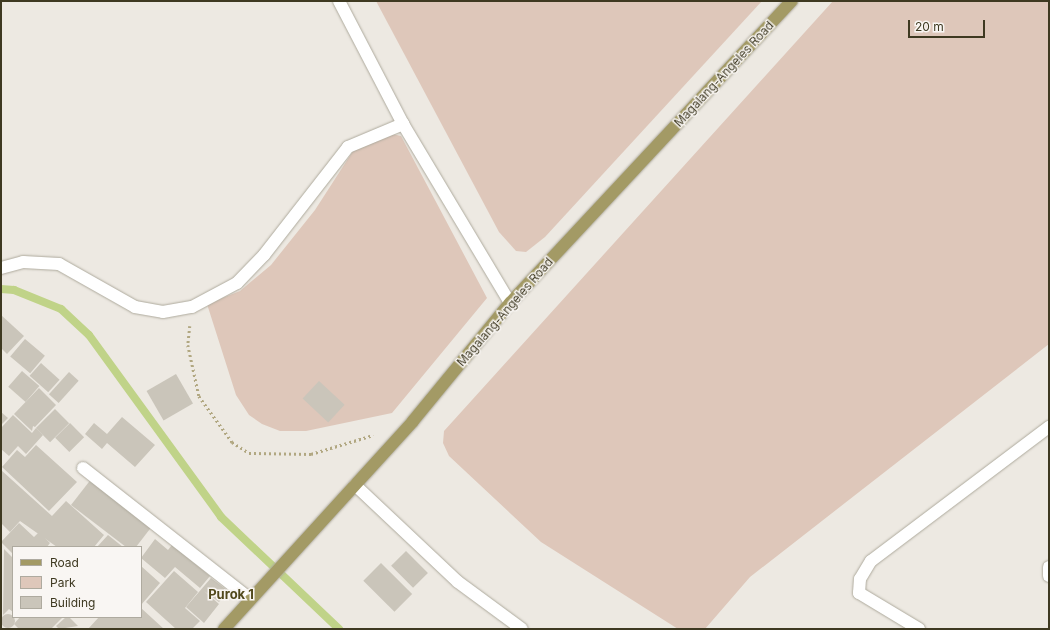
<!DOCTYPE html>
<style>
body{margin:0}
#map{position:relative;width:1050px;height:630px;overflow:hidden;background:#ede9e2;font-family:Inter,sans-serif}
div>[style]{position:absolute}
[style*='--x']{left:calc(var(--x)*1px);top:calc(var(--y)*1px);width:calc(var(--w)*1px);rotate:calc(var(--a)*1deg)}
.green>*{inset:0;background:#dec7ba}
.stream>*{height:8px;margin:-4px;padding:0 4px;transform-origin:4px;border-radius:4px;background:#c0d388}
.building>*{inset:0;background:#cac5ba;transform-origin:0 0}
.round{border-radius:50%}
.path>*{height:2.5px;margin-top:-1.25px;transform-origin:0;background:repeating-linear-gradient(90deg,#b1a781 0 2px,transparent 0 5px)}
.roads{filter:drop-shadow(0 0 1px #aeaa9d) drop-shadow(0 0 1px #aeaa9d)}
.minor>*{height:12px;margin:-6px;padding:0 6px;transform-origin:6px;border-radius:6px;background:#fff}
.major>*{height:12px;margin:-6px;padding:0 6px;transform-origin:6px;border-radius:6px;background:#a39a65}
span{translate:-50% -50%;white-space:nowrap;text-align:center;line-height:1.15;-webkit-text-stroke:3px #f9f6f3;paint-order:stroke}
.street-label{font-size:12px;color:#3e3921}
.neighbourhood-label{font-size:13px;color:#51491c;font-weight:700}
.frame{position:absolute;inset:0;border:2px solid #3e3921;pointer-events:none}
.legend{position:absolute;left:12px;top:546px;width:130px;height:72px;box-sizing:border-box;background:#f9f6f3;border:1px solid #aeaa9f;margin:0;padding:5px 7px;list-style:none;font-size:12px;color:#3e3921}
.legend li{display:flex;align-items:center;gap:8px;height:20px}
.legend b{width:20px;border:1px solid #aeaa9f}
.scale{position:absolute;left:908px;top:20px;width:77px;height:18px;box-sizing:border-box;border:2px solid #3e3921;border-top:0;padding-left:5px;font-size:12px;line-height:14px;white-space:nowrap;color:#3e3921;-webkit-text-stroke:3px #f9f6f3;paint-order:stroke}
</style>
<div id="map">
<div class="green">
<i style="clip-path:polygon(376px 1px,762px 1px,545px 237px,526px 252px,516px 251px,499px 232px)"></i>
<i style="clip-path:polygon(833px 1px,1049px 1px,1049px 344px,750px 577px,705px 629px,678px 629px,541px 542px,449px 456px,443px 443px,444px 431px)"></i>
<i style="clip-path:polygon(392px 134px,401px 136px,487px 298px,392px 413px,306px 431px,280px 431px,262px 424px,249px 415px,236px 395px,207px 304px,240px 291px,271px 265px,315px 210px,353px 151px)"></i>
</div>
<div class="stream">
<i style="--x:1;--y:289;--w:13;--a:4"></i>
<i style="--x:14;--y:290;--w:51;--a:22"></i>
<i style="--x:61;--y:309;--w:38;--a:43"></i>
<i style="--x:89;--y:335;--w:225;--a:54"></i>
<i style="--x:221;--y:517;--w:163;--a:43.5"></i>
</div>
<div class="building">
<i style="clip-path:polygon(1px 315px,24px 336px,7px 354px,1px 348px)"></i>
<i style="left:25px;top:339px;width:26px;height:23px;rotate:40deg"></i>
<i style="left:41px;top:363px;width:25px;height:17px;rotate:42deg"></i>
<i style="left:22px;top:371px;width:23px;height:21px;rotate:41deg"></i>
<i style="left:69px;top:372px;width:13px;height:30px;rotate:42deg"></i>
<i style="left:176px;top:374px;width:34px;height:34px;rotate:60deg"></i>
<i style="left:319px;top:381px;width:35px;height:24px;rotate:43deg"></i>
<i style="clip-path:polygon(39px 388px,56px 405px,35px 427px,33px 426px,32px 431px,14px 414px)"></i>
<i style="left:55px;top:409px;width:20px;height:27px;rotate:45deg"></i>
<i style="clip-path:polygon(1px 412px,8px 418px,1px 425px)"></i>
<i style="clip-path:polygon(13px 415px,32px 433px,36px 428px,43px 435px,26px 454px,18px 446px,9px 456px,1px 449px,1px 428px)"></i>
<i style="clip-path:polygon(122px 417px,155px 445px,135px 467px,107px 443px,102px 449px,85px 434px,94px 423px,107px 434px)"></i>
<i style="left:70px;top:423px;width:20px;height:21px;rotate:45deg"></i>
<i style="clip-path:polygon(36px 445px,77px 482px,49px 511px,2px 467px,17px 450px,25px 457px)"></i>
<i style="clip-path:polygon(1px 470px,52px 516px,66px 501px,104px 535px,94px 547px,57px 547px,20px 521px,10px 532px,1px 523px)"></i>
<i style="clip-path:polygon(92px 478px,153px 525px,136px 547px,126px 547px,71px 505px)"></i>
<i style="clip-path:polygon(19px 523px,34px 537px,39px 532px,50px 543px,47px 547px,13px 547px,13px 554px,1px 542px)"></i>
<i style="clip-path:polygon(108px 535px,123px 547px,97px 547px)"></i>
<i style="clip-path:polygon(155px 539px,168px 550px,172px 545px,210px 576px,200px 588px,175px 567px,165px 578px,141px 558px)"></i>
<i style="clip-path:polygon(4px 549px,13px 558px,13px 612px,9px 609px,3px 615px)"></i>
<i style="left:406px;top:551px;width:31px;height:21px;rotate:45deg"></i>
<i style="left:381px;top:563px;width:44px;height:25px;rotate:45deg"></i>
<i style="clip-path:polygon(141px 566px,160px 583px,141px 605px)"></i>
<i style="clip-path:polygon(174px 571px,198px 592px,185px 608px,200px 621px,192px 629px,176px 629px,146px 602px)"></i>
<i style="clip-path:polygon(211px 578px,228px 591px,219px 602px,204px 591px,219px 604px,204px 623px,186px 607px)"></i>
<i style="clip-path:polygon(141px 608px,164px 629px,88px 629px,99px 617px,141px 617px)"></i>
<i class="round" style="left:1px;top:614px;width:14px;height:14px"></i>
<i style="clip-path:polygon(20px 617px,63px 617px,51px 629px,19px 629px,14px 624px)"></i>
<i style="clip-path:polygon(66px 617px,69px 617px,78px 626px,59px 629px,56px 626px)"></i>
</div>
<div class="path">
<i style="--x:190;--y:326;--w:19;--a:96"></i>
<i style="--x:188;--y:345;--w:52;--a:77.8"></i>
<i style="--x:199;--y:396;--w:57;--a:54.3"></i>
<i style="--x:232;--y:442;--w:20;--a:33"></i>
<i style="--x:249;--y:453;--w:62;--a:0.9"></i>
<i style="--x:311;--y:454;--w:65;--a:-17"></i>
</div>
<div class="roads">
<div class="minor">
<i style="--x:339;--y:1;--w:139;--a:62.5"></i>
<i style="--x:403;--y:124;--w:209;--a:59.1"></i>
<i style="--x:1;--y:268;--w:23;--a:-15"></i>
<i style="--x:23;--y:262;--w:36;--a:3"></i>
<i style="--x:59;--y:264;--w:87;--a:29.5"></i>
<i style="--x:135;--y:307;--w:28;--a:10"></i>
<i style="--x:163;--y:312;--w:29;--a:-10"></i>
<i style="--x:192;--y:307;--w:51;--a:-28.1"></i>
<i style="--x:237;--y:283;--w:39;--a:-46"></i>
<i style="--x:264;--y:255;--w:137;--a:-52.1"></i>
<i style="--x:348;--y:147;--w:60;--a:-22.7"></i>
<i style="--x:83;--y:468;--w:212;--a:38.1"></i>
<i style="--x:355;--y:485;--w:141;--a:43.3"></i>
<i style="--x:458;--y:582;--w:79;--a:36.3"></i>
<i style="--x:1049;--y:567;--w:9;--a:90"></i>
<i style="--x:919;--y:629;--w:70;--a:-149"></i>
<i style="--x:859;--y:593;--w:14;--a:-86"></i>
<i style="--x:860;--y:579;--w:21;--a:-59"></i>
<i style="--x:871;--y:561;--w:223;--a:-37"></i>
</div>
<div class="major">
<i style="--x:224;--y:629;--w:281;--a:-47.7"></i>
<i style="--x:413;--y:421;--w:153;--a:-50.6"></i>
<i style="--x:510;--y:303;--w:413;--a:-47"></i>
</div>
</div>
<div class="street-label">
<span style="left:724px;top:74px;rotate:-47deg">Magalang-Angeles Road</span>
<span style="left:505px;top:312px;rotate:-49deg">Magalang-Angeles Road</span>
</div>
<div class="neighbourhood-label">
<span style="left:231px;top:594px">Purok 1</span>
</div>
<div class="frame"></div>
<ul class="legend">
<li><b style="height:5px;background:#a39a65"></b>Road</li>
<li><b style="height:11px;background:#dec7ba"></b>Park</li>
<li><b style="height:11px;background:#cac5ba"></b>Building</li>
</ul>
<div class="scale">20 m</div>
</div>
